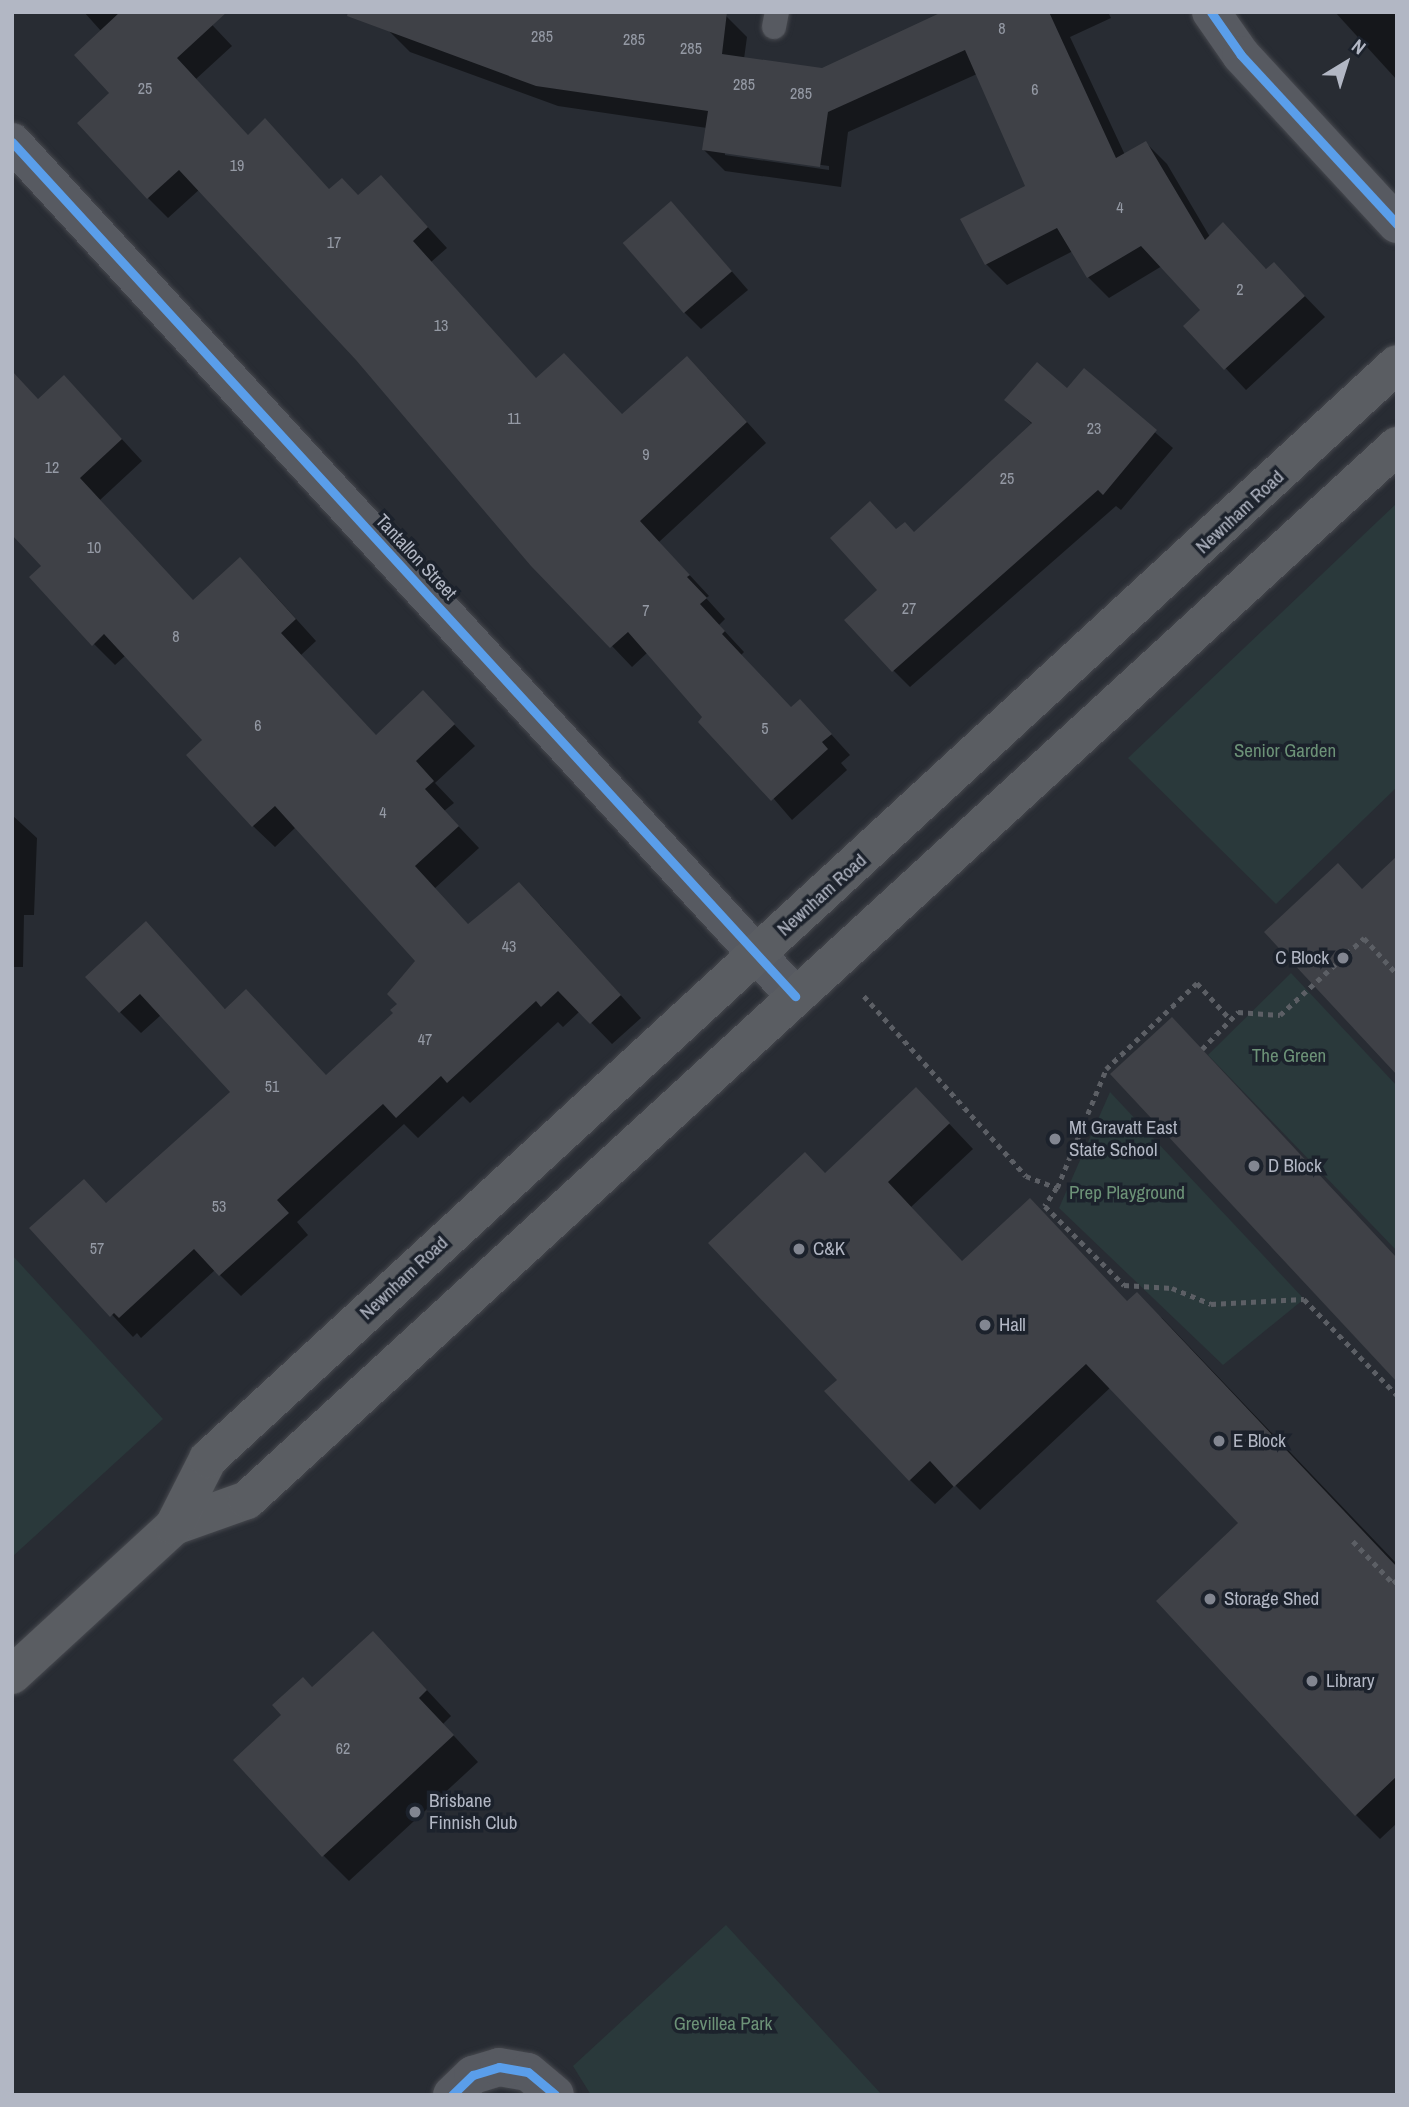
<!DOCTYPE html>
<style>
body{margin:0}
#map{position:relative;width:1409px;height:2107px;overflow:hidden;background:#282c33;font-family:"Archivo Narrow",sans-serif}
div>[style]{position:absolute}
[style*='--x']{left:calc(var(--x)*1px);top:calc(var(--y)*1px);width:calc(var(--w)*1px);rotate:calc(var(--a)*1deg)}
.green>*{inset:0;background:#2a393b}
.shadow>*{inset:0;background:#0007}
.building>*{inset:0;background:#3f4147;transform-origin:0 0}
.path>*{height:4.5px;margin-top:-2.25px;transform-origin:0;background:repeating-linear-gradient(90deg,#5c5f65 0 5px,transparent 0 10px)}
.roads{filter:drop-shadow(0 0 2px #46484e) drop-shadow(0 0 2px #46484e)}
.service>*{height:24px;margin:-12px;padding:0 12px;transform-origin:12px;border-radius:12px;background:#575a61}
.minor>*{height:38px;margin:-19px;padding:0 19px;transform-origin:19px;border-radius:19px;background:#575a61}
.primary>*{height:38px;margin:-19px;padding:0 19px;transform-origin:19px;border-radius:19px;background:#5a5d62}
.cycleway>*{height:9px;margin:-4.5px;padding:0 4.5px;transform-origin:4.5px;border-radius:4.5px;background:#5a9eea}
.dots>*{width:19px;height:19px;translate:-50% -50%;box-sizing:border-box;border:4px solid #1c222c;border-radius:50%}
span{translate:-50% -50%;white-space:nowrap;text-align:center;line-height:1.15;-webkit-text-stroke:7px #1c222c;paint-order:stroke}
.number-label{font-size:16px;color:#959aa5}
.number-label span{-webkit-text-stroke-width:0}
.street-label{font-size:19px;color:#b2b7c4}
.park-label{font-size:19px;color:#6c9277}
.poi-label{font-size:19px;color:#b2b7c4}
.right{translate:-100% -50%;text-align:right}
.left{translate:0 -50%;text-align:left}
.frame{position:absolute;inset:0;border:14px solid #b2b7c4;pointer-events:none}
.north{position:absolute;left:1311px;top:28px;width:70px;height:70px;-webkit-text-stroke:5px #1c222c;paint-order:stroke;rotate:38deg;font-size:19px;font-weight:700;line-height:28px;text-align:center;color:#b2b7c4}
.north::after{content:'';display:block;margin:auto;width:24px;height:32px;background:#b2b7c4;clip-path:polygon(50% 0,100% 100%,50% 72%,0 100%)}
</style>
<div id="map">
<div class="green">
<i style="clip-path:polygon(1397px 503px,1397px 787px,1276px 904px,1128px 758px)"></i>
<i style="clip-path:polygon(1291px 973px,1397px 1086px,1397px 1251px,1208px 1055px)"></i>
<i style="clip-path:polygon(1110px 1092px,1304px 1299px,1223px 1365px,1059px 1208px)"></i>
<i style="clip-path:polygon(12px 1255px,163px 1419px,12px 1557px)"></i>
<i style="clip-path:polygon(726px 1925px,882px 2095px,591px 2095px,573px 2066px)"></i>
</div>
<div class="shadow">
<i style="clip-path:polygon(84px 12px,200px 12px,232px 46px,196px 79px,249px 137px,330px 191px,358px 197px,401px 198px,447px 248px,431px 262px,537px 380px,623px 416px,707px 378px,766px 443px,659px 542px,709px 596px,706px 598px,725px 619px,719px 625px,744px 652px,741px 655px,791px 709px,820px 722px,850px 755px,841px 763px,847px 770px,792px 820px,648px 652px,632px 667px,612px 646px,357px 359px,200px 189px,168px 218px,148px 198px,112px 93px,101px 31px)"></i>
<i style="clip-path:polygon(evenodd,946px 12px,1108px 12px,1111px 18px,1070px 37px,1125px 155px,1146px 143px,1167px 164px,1210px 237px,1294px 285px,1325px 317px,1246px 390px,1186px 326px,1202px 310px,1162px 266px,1109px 298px,1088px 277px,1073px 251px,1007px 285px,986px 264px,1028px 187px,977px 74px,848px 132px,841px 187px,725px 171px,704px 150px,707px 128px,558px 106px,410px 52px,389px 31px,726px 16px,747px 37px,744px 59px,823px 69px,946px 12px,725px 152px,829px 166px,829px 170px,725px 155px,725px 152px)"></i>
<i style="clip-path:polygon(1335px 12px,1397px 12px,1397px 80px)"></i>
<i style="clip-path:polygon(688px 221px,748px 290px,701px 329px,684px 312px)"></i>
<i style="clip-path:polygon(1084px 371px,1173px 448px,1121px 510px,1116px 506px,910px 687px,893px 670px,879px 590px,897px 531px,914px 534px,1033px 425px,1007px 399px,1068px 391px)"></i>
<i style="clip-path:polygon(85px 399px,142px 461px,100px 500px,193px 602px,261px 580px,316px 641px,301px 655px,376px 736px,444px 714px,475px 746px,435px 783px,454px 803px,444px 811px,479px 848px,434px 889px,469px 926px,540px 905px,641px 1018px,612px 1044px,580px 1011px,563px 1027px,558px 1022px,470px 1103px,463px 1096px,418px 1138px,404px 1124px,297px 1222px,308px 1235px,241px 1296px,215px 1270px,141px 1338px,137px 1333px,133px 1337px,31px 1229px,107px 1204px,233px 1093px,161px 1015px,141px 1033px,120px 1012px,146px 924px,226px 1010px,327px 1077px,395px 1014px,417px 961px,296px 827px,275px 847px,253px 826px,204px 740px,126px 655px,115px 665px,94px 644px,43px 566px,39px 401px)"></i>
<i style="clip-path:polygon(12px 815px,37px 838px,34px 915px,24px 915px,23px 967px,12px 967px)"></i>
<i style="clip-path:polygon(940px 1114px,973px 1149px,911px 1207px,963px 1263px,1128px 1303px,1162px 1318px,1397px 1564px,1397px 1823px,1380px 1839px,1356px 1815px,1240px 1523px,1111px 1387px,980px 1510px,955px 1485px,935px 1504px,910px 1480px,839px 1380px,826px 1175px)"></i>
<i style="clip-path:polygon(398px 1659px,451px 1716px,443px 1724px,478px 1762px,349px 1881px,323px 1855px,283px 1715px,312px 1689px)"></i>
</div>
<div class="building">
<i style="clip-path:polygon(120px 12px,227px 12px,177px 58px,248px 135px,265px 118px,329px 189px,342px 178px,358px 195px,381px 175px,428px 227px,413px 241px,536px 378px,564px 353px,622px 414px,687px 356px,747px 422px,640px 521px,690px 575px,687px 577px,707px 598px,700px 604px,725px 631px,722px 634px,791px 707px,800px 699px,832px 734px,822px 742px,828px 749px,771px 801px,698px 722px,702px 717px,628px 632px,610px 648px,531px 566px,356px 360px,179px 170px,147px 199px,77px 123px,109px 93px,74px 55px)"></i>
<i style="clip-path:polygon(348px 12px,727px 12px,722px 54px,822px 68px,942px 12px,1049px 12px,1116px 158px,1146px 141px,1205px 240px,1223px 222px,1266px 269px,1274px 262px,1305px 296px,1224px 370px,1183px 326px,1200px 310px,1141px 246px,1087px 278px,1057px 228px,985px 265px,960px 219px,1025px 186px,965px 50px,828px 112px,820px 167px,702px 150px,708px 111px,536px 86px,347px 16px)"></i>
<i style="left:671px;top:201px;width:93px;height:64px;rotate:49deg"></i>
<i style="clip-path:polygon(1037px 362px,1067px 388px,1084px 368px,1157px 430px,1103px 495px,1098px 490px,892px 672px,844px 620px,877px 590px,830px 538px,870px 501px,896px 529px,905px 522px,914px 532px,1032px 423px,1004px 400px)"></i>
<i style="clip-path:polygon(12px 371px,38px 399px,64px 375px,122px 439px,80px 478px,193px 600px,240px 557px,296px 619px,281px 633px,376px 735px,423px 690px,455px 724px,416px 761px,434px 781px,425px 789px,459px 826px,415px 866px,468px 924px,519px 882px,621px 995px,590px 1024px,558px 991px,541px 1007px,536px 1001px,447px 1083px,441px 1076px,396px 1118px,383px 1104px,277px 1200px,289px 1213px,219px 1276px,194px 1249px,119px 1318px,114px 1313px,110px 1317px,29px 1228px,84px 1179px,106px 1203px,230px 1092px,140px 994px,119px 1013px,85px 977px,146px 921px,225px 1009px,246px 989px,326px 1075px,393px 1013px,390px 1010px,397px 1004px,387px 994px,415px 961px,275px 806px,252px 827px,186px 755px,202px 740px,104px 634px,92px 646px,29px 577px,41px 566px,12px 535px)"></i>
<i style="clip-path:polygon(1397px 856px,1397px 1075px,1264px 932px,1338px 863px,1362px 889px)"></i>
<i style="clip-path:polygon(1172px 1017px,1397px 1258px,1397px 1382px,1110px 1074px)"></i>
<i style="clip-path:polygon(916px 1087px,950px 1123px,888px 1182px,962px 1261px,1030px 1198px,1127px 1301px,1137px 1292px,1397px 1567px,1397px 1776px,1355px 1816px,1156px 1601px,1238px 1523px,1086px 1364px,954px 1487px,930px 1461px,909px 1481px,824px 1391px,837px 1380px,708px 1243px,805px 1152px,825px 1173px)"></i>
<i style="clip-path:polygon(373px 1631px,427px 1690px,419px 1698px,454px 1735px,322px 1857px,233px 1760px,281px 1715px,272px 1705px,303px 1677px,312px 1687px)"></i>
</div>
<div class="path">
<i style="--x:864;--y:996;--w:242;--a:48"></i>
<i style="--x:1026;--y:1176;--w:33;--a:21"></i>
<i style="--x:1057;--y:1188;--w:129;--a:-67.6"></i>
<i style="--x:1106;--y:1069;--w:125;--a:-43.4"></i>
<i style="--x:1197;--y:983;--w:49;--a:47.5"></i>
<i style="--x:1202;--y:1049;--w:52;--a:-45.8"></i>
<i style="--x:1238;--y:1012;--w:42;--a:4.1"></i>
<i style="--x:1280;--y:1015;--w:114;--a:-42.5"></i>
<i style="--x:1364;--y:938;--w:49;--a:47.5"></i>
<i style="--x:1057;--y:1188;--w:22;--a:124"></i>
<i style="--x:1045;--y:1206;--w:112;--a:45"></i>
<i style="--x:1124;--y:1285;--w:48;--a:3.6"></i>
<i style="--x:1172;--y:1288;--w:42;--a:22.3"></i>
<i style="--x:1211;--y:1304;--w:93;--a:-3.1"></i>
<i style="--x:1304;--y:1299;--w:134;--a:45.9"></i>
<i style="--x:1353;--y:1541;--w:58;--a:46.4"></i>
<i style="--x:1393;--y:1583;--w:5;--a:-37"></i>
</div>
<div class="roads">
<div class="service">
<i style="--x:774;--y:27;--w:15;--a:-79"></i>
</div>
<div class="minor">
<i style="--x:1211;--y:12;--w:52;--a:55.1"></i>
<i style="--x:1241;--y:55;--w:230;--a:47.3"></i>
<i style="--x:12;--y:142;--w:1159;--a:47.48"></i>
<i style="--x:452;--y:2095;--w:29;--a:-44"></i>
<i style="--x:473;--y:2075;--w:27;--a:-17"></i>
<i style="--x:499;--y:2067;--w:29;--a:10"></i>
<i style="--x:528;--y:2072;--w:35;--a:40"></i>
</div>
<div class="primary">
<i style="--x:174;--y:1526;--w:77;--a:-19.6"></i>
<i style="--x:247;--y:1500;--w:1560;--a:-42.51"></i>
<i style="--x:12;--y:1675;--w:220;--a:-42.6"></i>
<i style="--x:174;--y:1526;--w:75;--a:-63.1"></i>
<i style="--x:208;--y:1459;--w:1616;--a:-42.64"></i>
</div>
</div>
<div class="cycleway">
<i style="--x:1211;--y:12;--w:52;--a:55.1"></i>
<i style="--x:1241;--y:55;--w:230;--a:47.3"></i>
<i style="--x:12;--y:142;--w:1159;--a:47.48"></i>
<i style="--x:452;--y:2095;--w:29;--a:-44"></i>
<i style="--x:473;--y:2075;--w:27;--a:-17"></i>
<i style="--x:499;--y:2067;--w:29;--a:10"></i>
<i style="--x:528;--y:2072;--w:35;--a:40"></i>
</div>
<div class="dots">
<i style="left:1343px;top:958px;background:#828691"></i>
<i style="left:1055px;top:1139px;background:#828691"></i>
<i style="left:1254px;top:1166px;background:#828691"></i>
<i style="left:799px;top:1249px;background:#828691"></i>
<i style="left:985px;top:1325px;background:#828691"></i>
<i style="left:1219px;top:1441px;background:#828691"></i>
<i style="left:1210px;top:1599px;background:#828691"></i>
<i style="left:1312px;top:1681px;background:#828691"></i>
<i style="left:415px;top:1812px;background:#828691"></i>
</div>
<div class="number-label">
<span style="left:1002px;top:28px">8</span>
<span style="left:542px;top:36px">285</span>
<span style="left:634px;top:39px">285</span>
<span style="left:691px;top:48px">285</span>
<span style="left:744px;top:84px">285</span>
<span style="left:145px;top:88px">25</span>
<span style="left:1035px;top:89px">6</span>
<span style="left:801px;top:93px">285</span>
<span style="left:237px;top:165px">19</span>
<span style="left:1120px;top:207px">4</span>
<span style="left:334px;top:242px">17</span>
<span style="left:1240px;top:289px">2</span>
<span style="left:441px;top:325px">13</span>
<span style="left:514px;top:418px">11</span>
<span style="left:1094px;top:428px">23</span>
<span style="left:646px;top:454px">9</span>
<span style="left:52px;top:467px">12</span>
<span style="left:1007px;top:478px">25</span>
<span style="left:94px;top:547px">10</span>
<span style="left:909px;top:608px">27</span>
<span style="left:646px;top:610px">7</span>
<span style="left:176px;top:636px">8</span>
<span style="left:258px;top:725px">6</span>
<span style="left:765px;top:728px">5</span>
<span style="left:383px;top:812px">4</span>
<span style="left:509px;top:946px">43</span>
<span style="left:425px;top:1039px">47</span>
<span style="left:272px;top:1086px">51</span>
<span style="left:219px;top:1206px">53</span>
<span style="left:97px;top:1248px">57</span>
<span style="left:343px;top:1748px">62</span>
</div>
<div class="street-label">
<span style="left:1240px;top:512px;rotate:-43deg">Newnham Road</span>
<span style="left:416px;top:557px;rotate:47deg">Tantallon Street</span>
<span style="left:822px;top:895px;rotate:-42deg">Newnham Road</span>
<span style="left:404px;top:1278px;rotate:-43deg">Newnham Road</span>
</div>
<div class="park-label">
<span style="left:1285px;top:751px">Senior Garden</span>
<span style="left:1289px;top:1056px">The Green</span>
<span style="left:1127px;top:1193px">Prep Playground</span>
<span style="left:723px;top:2024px">Grevillea Park</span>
</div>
<div class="poi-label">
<span class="right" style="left:1329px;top:958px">C Block</span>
<span class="left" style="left:1069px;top:1139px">Mt Gravatt East<br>State School</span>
<span class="left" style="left:1268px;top:1166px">D Block</span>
<span class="left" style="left:813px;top:1249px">C&amp;K</span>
<span class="left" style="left:999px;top:1325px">Hall</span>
<span class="left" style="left:1233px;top:1441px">E Block</span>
<span class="left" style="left:1224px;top:1599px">Storage Shed</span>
<span class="left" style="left:1326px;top:1681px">Library</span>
<span class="left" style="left:429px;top:1812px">Brisbane<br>Finnish Club</span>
</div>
<div class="frame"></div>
<div class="north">N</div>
</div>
